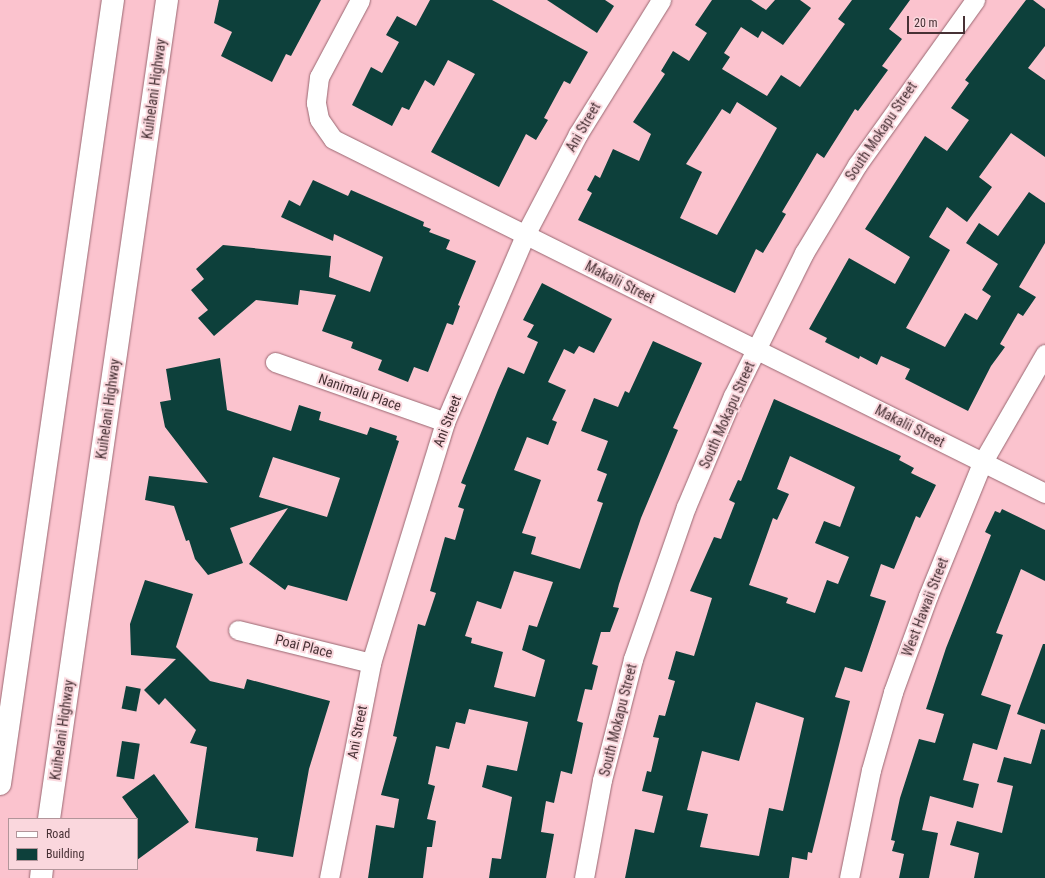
<!DOCTYPE html>
<style>
body{margin:0}
#map{position:relative;width:1045px;height:878px;overflow:hidden;background:#fbc3ce;font-family:"Roboto Condensed",sans-serif}
div>[style]{position:absolute}
[style*='--x']{left:calc(var(--x)*1px);top:calc(var(--y)*1px);width:calc(var(--w)*1px);rotate:calc(var(--a)*1deg)}
.building>*{inset:0;background:#0d403b;transform-origin:0 0}
.roads{filter:drop-shadow(0 0 1px #996771) drop-shadow(0 0 1px #996771)}
.street>*{height:19px;margin:-9.5px;padding:0 9.5px;transform-origin:9.5px;border-radius:9.5px;background:#fff}
.primary>*{height:22px;margin:-11px;padding:0 11px;transform-origin:11px;border-radius:11px;background:#fff}
span{translate:-50% -50%;white-space:nowrap;text-align:center;line-height:1.15;-webkit-text-stroke:4px #fad7dd;paint-order:stroke}
.street-label{font-size:14px;color:#473135}
.legend{position:absolute;left:8px;top:818px;width:130px;height:52px;box-sizing:border-box;background:#fad7dd;border:1px solid #b2959a;margin:0;padding:5px 7px;list-style:none;font-size:12px;color:#473135}
.legend li{display:flex;align-items:center;gap:8px;height:20px}
.legend b{width:20px;border:1px solid #b2959a}
.scale{position:absolute;left:907px;top:16px;width:58px;height:18px;box-sizing:border-box;border:2px solid #473135;border-top:0;padding-left:5px;font-size:12px;line-height:14px;white-space:nowrap;color:#473135;-webkit-text-stroke:3px #fad7dd;paint-order:stroke}
</style>
<div id="map">
<div class="building">
<i style="clip-path:polygon(219px 0,321px 0,291px 56px,286px 54px,272px 82px,221px 56px,232px 32px,214px 23px)"></i>
<i style="clip-path:polygon(430px 0,492px 0,588px 52px,570px 84px,564px 81px,544px 118px,548px 120px,536px 140px,526px 134px,499px 187px,431px 152px,475px 74px,448px 60px,434px 86px,425px 80px,409px 110px,402px 107px,392px 126px,352px 105px,371px 67px,382px 73px,399px 42px,386px 35px,397px 16px,416px 26px)"></i>
<i style="clip-path:polygon(547px 0,605px 0,614px 6px,597px 33px)"></i>
<i style="clip-path:polygon(evenodd,712px 0,751px 0,766px 10px,775px 0,800px 0,811px 8px,783px 45px,762px 31px,758px 38px,741px 27px,724px 53px,730px 57px,722px 69px,767px 96px,781px 75px,800px 87px,845px 24px,838px 19px,852px 0,910px 0,889px 29px,902px 39px,882px 66px,888px 70px,858px 111px,855px 109px,824px 158px,817px 153px,782px 212px,786px 214px,763px 253px,756px 249px,735px 293px,578px 220px,592px 193px,587px 190px,595px 175px,600px 178px,613px 149px,639px 161px,651px 134px,633px 122px,665px 74px,661px 71px,673px 51px,689px 61px,707px 33px,695px 25px,712px 0,737px 102px,777px 128px,717px 235px,680px 218px,702px 172px,686px 164px,722px 109px,730px 114px,737px 102px)"></i>
<i style="clip-path:polygon(1026px 0,1033px 0,1045px 9px,1045px 46px,1028px 68px,1045px 80px,1045px 157px,1011px 133px,979px 177px,992px 187px,967px 222px,947px 207px,929px 237px,950px 250px,906px 328px,945px 347px,965px 313px,977px 320px,991px 296px,982px 290px,998px 264px,966px 243px,979px 223px,998px 236px,1029px 192px,1045px 203px,1045px 243px,1019px 287px,1036px 297px,1023px 316px,1018px 313px,1000px 344px,1005px 347px,991px 366px,968px 411px,905px 379px,910px 369px,881px 356px,877px 365px,860px 356px,859px 359px,825px 342px,827px 338px,809px 329px,849px 258px,895px 284px,910px 257px,865px 229px,925px 136px,947px 151px,969px 120px,951px 108px,969px 83px,965px 80px)"></i>
<i style="clip-path:polygon(313px 180px,348px 196px,351px 190px,424px 222px,423px 226px,431px 229px,429px 232px,450px 240px,446px 249px,476px 261px,458px 305px,460px 306px,453px 325px,447px 323px,428px 372px,414px 367px,408px 382px,378px 370px,382px 360px,351px 348px,353px 342px,322px 331px,336px 295px,300px 290px,298px 305px,256px 300px,214px 336px,198px 318px,208px 310px,191px 290px,204px 279px,196px 269px,223px 245px,331px 256px,329px 277px,370px 292px,383px 257px,334px 234px,333px 241px,281px 217px,289px 200px,300px 206px)"></i>
<i style="clip-path:polygon(evenodd,542px 283px,612px 319px,594px 353px,579px 346px,574px 354px,564px 349px,548px 382px,566px 390px,552px 420px,557px 422px,548px 445px,527px 437px,514px 470px,541px 480px,522px 533px,536px 537px,531px 554px,580px 569px,603px 503px,597px 501px,607px 474px,597px 470px,608px 441px,581px 431px,594px 398px,618px 407px,625px 391px,629px 393px,653px 341px,702px 363px,673px 428px,678px 430px,641px 518px,619px 584px,613px 607px,619px 608px,610px 632px,601px 632px,592px 664px,598px 666px,592px 690px,585px 689px,577px 721px,583px 723px,572px 774px,561px 771px,554px 803px,546px 801px,541px 832px,554px 834px,546px 878px,489px 878px,492px 858px,501px 859px,512px 797px,482px 787px,487px 765px,517px 771px,528px 722px,469px 709px,465px 724px,456px 722px,449px 749px,436px 746px,428px 784px,435px 786px,427px 819px,436px 821px,432px 847px,427px 847px,423px 878px,368px 878px,376px 825px,394px 828px,399px 799px,381px 795px,397px 737px,393px 736px,418px 624px,425px 626px,436px 593px,430px 591px,445px 537px,455px 540px,464px 509px,458px 507px,466px 485px,461px 483px,498px 390px,508px 367px,524px 374px,538px 342px,527px 337px,534px 325px,523px 320px,542px 283px,514px 571px,553px 582px,537px 627px,529px 625px,522px 650px,545px 660px,535px 697px,494px 687px,503px 652px,471px 643px,472px 638px,465px 636px,477px 601px,501px 609px,514px 571px)"></i>
<i style="clip-path:polygon(evenodd,220px 358px,227px 410px,291px 431px,299px 405px,321px 412px,319px 420px,367px 435px,370px 427px,397px 436px,396px 440px,399px 441px,347px 601px,288px 585px,285px 590px,249px 564px,288px 508px,230px 528px,243px 563px,208px 575px,195px 559px,189px 540px,186px 541px,174px 506px,145px 500px,149px 476px,208px 483px,165px 427px,160px 402px,171px 400px,166px 369px,220px 358px,273px 457px,340px 478px,327px 517px,259px 497px,273px 457px)"></i>
<i style="clip-path:polygon(evenodd,774px 399px,901px 456px,899px 460px,914px 468px,911px 473px,936px 485px,920px 518px,916px 516px,894px 569px,881px 564px,870px 596px,886px 601px,862px 672px,845px 667px,835px 697px,850px 701px,812px 853px,808px 852px,807px 860px,792px 857px,789px 878px,625px 878px,635px 829px,654px 833px,663px 796px,642px 791px,647px 771px,651px 772px,659px 738px,653px 737px,659px 715px,665px 716px,675px 681px,668px 679px,676px 651px,694px 656px,712px 598px,690px 591px,714px 537px,721px 539px,735px 503px,729px 500px,738px 480px,741px 481px,774px 399px,790px 456px,855px 487px,840px 527px,824px 521px,815px 543px,849px 557px,838px 584px,827px 580px,815px 613px,786px 603px,788px 598px,749px 585px,773px 518px,777px 520px,789px 494px,777px 489px,790px 456px,774px 399px,756px 702px,804px 718px,783px 811px,769px 808px,759px 856px,700px 847px,708px 814px,687px 810px,702px 751px,739px 761px,756px 702px)"></i>
<i style="clip-path:polygon(1002px 509px,1045px 530px,1045px 581px,1021px 569px,996px 633px,1003px 635px,981px 695px,1011px 705px,997px 750px,973px 743px,963px 780px,979px 784px,973px 808px,930px 796px,922px 830px,938px 833px,929px 878px,899px 878px,904px 854px,892px 851px,895px 841px,891px 840px,900px 798px,919px 739px,935px 743px,944px 714px,926px 709px,946px 648px,991px 535px,985px 532px,995px 511px,1000px 513px)"></i>
<i style="clip-path:polygon(145px 580px,193px 594px,176px 647px,210px 681px,244px 689px,247px 679px,330px 701px,309px 769px,293px 857px,256px 851px,258px 838px,195px 828px,207px 747px,190px 743px,196px 730px,165px 698px,159px 705px,144px 690px,176px 659px,131px 655px,130px 624px)"></i>
<i style="clip-path:polygon(1043px 644px,1045px 644px,1045px 724px,1017px 714px)"></i>
<i style="left:126px;top:686px;width:15px;height:23px;rotate:11deg"></i>
<i style="clip-path:polygon(1041px 729px,1045px 730px,1045px 878px,974px 878px,979px 853px,950px 845px,957px 821px,1002px 833px,1013px 786px,997px 782px,1004px 757px,1031px 764px)"></i>
<i style="left:122px;top:741px;width:18px;height:36px;rotate:9deg"></i>
<i style="clip-path:polygon(154px 774px,189px 822px,137px 860px,137px 818px,122px 797px)"></i>
</div>
<div class="roads">
<div class="street">
<i style="--x:360;--y:0;--w:87;--a:118"></i>
<i style="--x:319;--y:77;--w:26;--a:97"></i>
<i style="--x:316;--y:103;--w:16;--a:79"></i>
<i style="--x:319;--y:119;--w:24;--a:55"></i>
<i style="--x:333;--y:139;--w:795;--a:26.44"></i>
<i style="--x:275;--y:362;--w:180;--a:19.4"></i>
<i style="--x:238;--y:630;--w:137;--a:13.9"></i>
<i style="--x:329;--y:878;--w:219;--a:-78.9"></i>
<i style="--x:371;--y:663;--w:252;--a:-72.9"></i>
<i style="--x:445;--y:422;--w:203;--a:-66.8"></i>
<i style="--x:525;--y:235;--w:114;--a:-62.3"></i>
<i style="--x:578;--y:134;--w:158;--a:-58.2"></i>
<i style="--x:584;--y:878;--w:100;--a:-79.6"></i>
<i style="--x:602;--y:780;--w:125;--a:-75.6"></i>
<i style="--x:633;--y:659;--w:161;--a:-70.8"></i>
<i style="--x:686;--y:507;--w:121;--a:-67.1"></i>
<i style="--x:733;--y:396;--w:160;--a:-63.6"></i>
<i style="--x:804;--y:253;--w:103;--a:-58.9"></i>
<i style="--x:857;--y:165;--w:203;--a:-54.4"></i>
<i style="--x:849;--y:878;--w:110;--a:-78.5"></i>
<i style="--x:871;--y:770;--w:81;--a:-74.2"></i>
<i style="--x:893;--y:692;--w:102;--a:-70"></i>
<i style="--x:928;--y:596;--w:144;--a:-67.9"></i>
<i style="--x:982;--y:463;--w:126;--a:-60"></i>
</div>
<div class="primary">
<i style="--x:0;--y:784;--w:792;--a:-81.8"></i>
<i style="--x:49;--y:819;--w:827;--a:-81.8"></i>
<i style="--x:41;--y:878;--w:9;--a:-84"></i>
</div>
</div>
<div class="street-label">
<span style="left:154px;top:89px;rotate:-82deg">Kuihelani Highway</span>
<span style="left:583px;top:127px;rotate:-60deg">Ani Street</span>
<span style="left:881px;top:131px;rotate:-56deg">South Mokapu Street</span>
<span style="left:620px;top:282px;rotate:27deg">Makalii Street</span>
<span style="left:360px;top:392px;rotate:19deg">Nanimalu Place</span>
<span style="left:108px;top:409px;rotate:-82deg">Kuihelani Highway</span>
<span style="left:727px;top:415px;rotate:-66deg">South Mokapu Street</span>
<span style="left:447px;top:421px;rotate:-69deg">Ani Street</span>
<span style="left:910px;top:426px;rotate:27deg">Makalii Street</span>
<span style="left:925px;top:607px;rotate:-69deg">West Hawaii Street</span>
<span style="left:304px;top:646px;rotate:14deg">Poai Place</span>
<span style="left:618px;top:720px;rotate:-76deg">South Mokapu Street</span>
<span style="left:62px;top:730px;rotate:-82deg">Kuihelani Highway</span>
<span style="left:357px;top:732px;rotate:-79deg">Ani Street</span>
</div>
<ul class="legend">
<li><b style="height:5px;background:#fff"></b>Road</li>
<li><b style="height:11px;background:#0d403b"></b>Building</li>
</ul>
<div class="scale">20 m</div>
</div>
